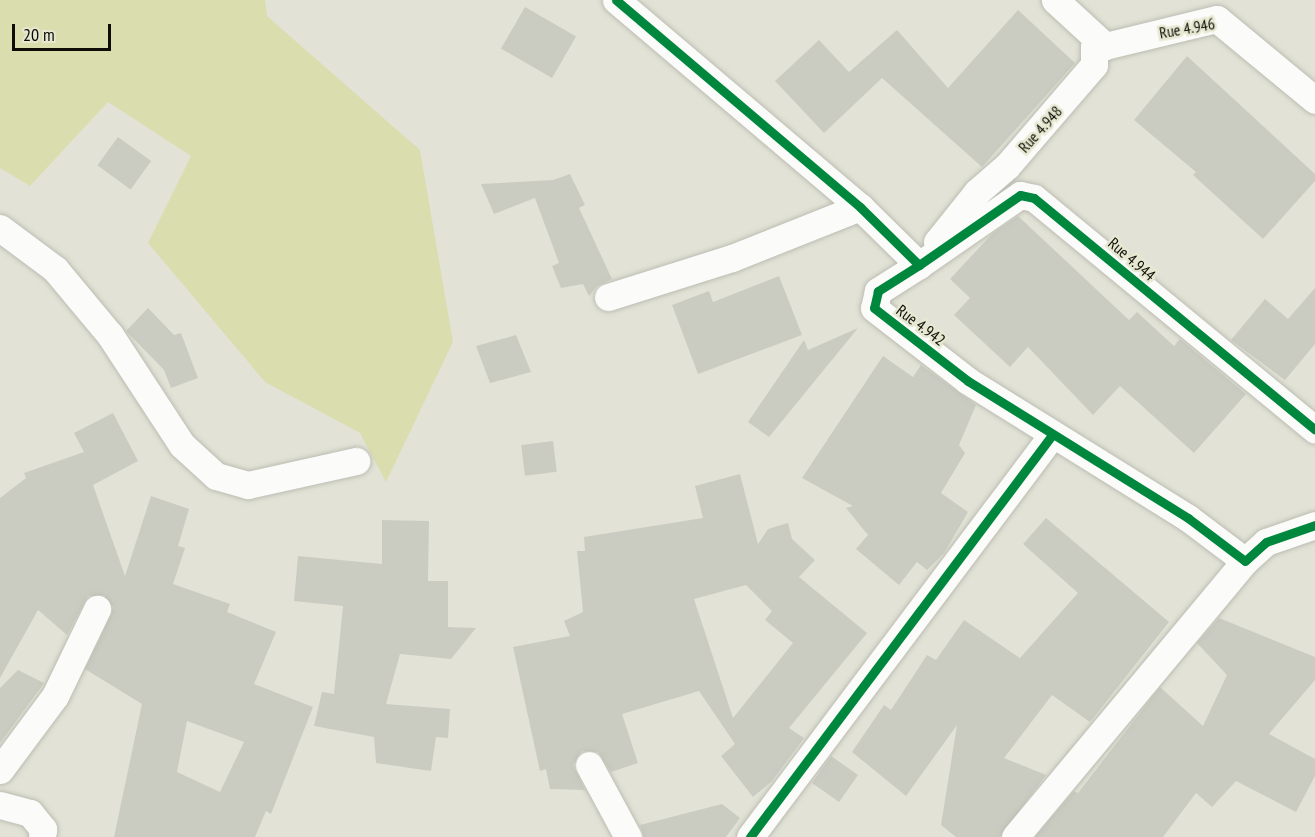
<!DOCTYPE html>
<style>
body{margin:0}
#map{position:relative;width:1315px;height:837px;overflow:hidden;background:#e2e3d6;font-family:"PT Sans Narrow",sans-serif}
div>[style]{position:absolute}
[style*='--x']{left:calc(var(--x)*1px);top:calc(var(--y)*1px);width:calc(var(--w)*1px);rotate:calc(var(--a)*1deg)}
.green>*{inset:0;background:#dadeaf}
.building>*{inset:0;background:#cbccc1;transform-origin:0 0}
.roads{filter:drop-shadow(0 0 2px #bcbdb3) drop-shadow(0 0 2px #bcbdb3)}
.street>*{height:27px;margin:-13.5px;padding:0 13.5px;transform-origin:13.5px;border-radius:13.5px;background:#fbfbf9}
.cycleway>*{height:9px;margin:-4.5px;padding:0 4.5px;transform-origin:4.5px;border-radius:4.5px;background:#00873e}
span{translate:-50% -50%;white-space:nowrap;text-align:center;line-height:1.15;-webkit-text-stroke:5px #e6e8d1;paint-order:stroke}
.street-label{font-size:16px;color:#0d0d06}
.scale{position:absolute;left:12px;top:24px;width:99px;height:27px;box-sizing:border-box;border:3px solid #0d0d06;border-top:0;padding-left:8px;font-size:18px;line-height:21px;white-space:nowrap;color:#0d0d06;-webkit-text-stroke:4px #e6e8d1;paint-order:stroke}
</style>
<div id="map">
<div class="green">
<i style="clip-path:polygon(0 0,265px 0,267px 16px,420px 150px,453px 342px,386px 482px,360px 433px,265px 382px,148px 243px,191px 156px,108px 102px,30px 186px,0 168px)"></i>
</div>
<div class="building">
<i style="left:525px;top:7px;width:59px;height:48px;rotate:30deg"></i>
<i style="clip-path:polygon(1018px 10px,1075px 63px,982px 167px,882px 78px,824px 133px,775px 81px,819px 40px,849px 72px,897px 30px,948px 88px)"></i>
<i style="clip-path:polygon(1187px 56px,1315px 174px,1315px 181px,1263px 239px,1193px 175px,1196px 172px,1134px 120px)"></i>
<i style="left:118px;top:137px;width:41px;height:35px;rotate:36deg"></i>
<i style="clip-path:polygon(570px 174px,585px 205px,579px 208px,612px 279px,597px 286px,589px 296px,583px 284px,561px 288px,552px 266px,559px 263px,535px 198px,494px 214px,481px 184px,553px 180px)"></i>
<i style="clip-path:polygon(1018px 216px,1129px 320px,1137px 312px,1174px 346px,1180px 339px,1246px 394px,1194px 453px,1120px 386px,1093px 415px,1028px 347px,1010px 367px,954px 315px,970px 298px,950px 279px,992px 234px)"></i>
<i style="clip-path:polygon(779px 276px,802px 335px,698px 374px,672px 305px,709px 291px,713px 302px)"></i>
<i style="clip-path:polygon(1315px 288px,1315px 344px,1285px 380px,1231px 340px,1265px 299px,1288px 319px)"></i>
<i style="clip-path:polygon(148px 308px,174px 335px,181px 333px,198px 378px,171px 388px,164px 370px,126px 331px)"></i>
<i style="clip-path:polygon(858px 328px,769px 437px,748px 422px,804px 340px,808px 350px)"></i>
<i style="clip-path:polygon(516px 335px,531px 372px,490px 383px,476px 346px)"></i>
<i style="clip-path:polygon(883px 356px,913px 377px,921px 365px,976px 405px,959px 445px,965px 453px,941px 493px,968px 512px,944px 553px,927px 570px,917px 562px,899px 585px,856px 549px,868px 535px,846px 508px,853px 506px,802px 478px)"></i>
<i style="clip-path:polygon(evenodd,113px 413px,138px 461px,93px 485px,125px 576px,151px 496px,189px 509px,178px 546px,185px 548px,173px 584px,230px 604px,227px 612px,276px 632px,254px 684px,313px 707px,271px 814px,266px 811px,255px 837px,114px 837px,142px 704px,85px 669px,111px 615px,113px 607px,104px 595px,88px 596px,67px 635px,38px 610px,0 678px,0 498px,26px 478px,24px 473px,84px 452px,74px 433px,113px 413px,187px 721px,244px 742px,220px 792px,177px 772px,187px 721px)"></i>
<i style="left:553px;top:441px;width:31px;height:32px;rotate:83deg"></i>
<i style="clip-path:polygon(evenodd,740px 474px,758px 544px,768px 529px,788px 523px,792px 539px,815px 560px,799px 577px,867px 633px,789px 728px,804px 738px,772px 781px,753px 797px,721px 756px,735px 744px,699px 691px,622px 714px,638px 763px,611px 772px,598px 752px,582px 751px,573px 765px,585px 790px,550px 789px,546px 769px,540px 771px,513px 647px,570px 636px,564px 621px,583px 612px,577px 551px,585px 551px,584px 537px,703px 518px,695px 486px,740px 474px,746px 585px,772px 611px,765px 620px,793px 643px,733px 718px,694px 599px,746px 585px)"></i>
<i style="clip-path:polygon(1046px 518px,1169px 622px,1090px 722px,1052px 695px,1004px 758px,1046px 775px,1000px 837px,956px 837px,941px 825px,957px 725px,906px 796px,852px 752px,884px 705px,891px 710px,927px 655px,936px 660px,964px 620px,1020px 658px,1078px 593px,1023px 544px)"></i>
<i style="clip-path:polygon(382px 520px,429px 521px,428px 581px,448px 581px,448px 627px,476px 628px,451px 659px,400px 654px,386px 704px,450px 709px,448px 738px,436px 737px,431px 771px,376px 763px,374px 737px,314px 726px,322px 692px,334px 694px,343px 606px,294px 601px,298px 556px,382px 564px)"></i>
<i style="clip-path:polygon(1219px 618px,1315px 657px,1315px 680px,1269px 734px,1315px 759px,1315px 776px,1296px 812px,1236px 781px,1212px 807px,1196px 793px,1163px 837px,1035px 837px,1074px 791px,1078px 793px,1160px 687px,1203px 726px,1227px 675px,1197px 643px)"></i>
<i style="clip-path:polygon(18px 670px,44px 683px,0 743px,0 688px)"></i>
<i style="left:831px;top:756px;width:33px;height:33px;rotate:35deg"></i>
<i style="clip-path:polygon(722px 804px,740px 818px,726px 837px,644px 837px,640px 825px)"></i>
</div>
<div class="roads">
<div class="street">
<i style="--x:616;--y:0;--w:320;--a:40.3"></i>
<i style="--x:860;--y:207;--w:83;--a:44.5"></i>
<i style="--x:919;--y:265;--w:49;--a:147.6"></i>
<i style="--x:878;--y:291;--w:17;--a:103"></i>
<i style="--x:874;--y:308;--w:119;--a:37.8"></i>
<i style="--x:968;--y:381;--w:259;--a:31.9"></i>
<i style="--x:1188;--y:518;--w:71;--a:37"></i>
<i style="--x:1245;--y:561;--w:28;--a:-42"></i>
<i style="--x:1266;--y:542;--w:52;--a:-19.1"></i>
<i style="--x:1105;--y:46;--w:115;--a:-13.6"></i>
<i style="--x:1217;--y:19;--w:127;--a:39.6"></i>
<i style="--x:0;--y:228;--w:69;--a:36.7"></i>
<i style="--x:55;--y:269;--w:86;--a:50.2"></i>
<i style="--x:110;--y:335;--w:131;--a:56.8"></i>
<i style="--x:182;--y:445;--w:46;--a:42.4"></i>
<i style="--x:216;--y:476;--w:33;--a:16"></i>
<i style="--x:248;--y:485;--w:111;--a:-12.5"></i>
<i style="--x:937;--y:242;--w:64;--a:-51.3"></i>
<i style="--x:977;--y:192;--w:40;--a:-41"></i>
<i style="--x:1007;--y:166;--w:133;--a:-49.3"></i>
<i style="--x:1094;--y:65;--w:18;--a:-90"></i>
<i style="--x:1094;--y:47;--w:11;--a:-5"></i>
<i style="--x:1105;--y:46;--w:68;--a:-137.4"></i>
<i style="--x:919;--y:265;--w:123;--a:-34.7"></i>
<i style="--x:1020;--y:195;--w:14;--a:12"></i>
<i style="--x:1034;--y:198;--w:364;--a:39.5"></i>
<i style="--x:608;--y:297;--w:130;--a:-17.5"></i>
<i style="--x:732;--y:258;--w:138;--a:-21.7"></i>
<i style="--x:589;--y:765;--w:82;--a:61.6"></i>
<i style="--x:0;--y:770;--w:92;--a:-53.4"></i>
<i style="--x:55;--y:696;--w:97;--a:-64.2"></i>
<i style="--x:0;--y:805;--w:31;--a:15"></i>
<i style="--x:30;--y:813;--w:21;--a:51"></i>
<i style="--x:43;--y:829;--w:8;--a:97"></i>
<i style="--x:750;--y:837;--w:503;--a:-53.08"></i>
<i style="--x:1015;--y:837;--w:359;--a:-50.2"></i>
</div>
</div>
<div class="cycleway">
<i style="--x:616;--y:0;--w:320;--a:40.3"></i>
<i style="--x:860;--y:207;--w:83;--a:44.5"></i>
<i style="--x:919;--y:265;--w:49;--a:147.6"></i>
<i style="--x:878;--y:291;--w:17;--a:103"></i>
<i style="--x:874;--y:308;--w:119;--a:37.8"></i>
<i style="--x:968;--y:381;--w:259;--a:31.9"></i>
<i style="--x:1188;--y:518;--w:71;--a:37"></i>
<i style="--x:1245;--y:561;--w:28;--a:-42"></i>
<i style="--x:1266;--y:542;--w:52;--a:-19.1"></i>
<i style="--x:919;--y:265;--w:123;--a:-34.7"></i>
<i style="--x:1020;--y:195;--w:14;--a:12"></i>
<i style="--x:1034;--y:198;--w:364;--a:39.5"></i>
<i style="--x:750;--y:837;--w:503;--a:-53.08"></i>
</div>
<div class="street-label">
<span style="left:1187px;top:28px;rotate:-10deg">Rue 4.946</span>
<span style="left:1040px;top:129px;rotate:-48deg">Rue 4.948</span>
<span style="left:1132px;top:259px;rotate:41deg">Rue 4.944</span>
<span style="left:921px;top:325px;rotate:37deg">Rue 4.942</span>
</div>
<div class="scale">20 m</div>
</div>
